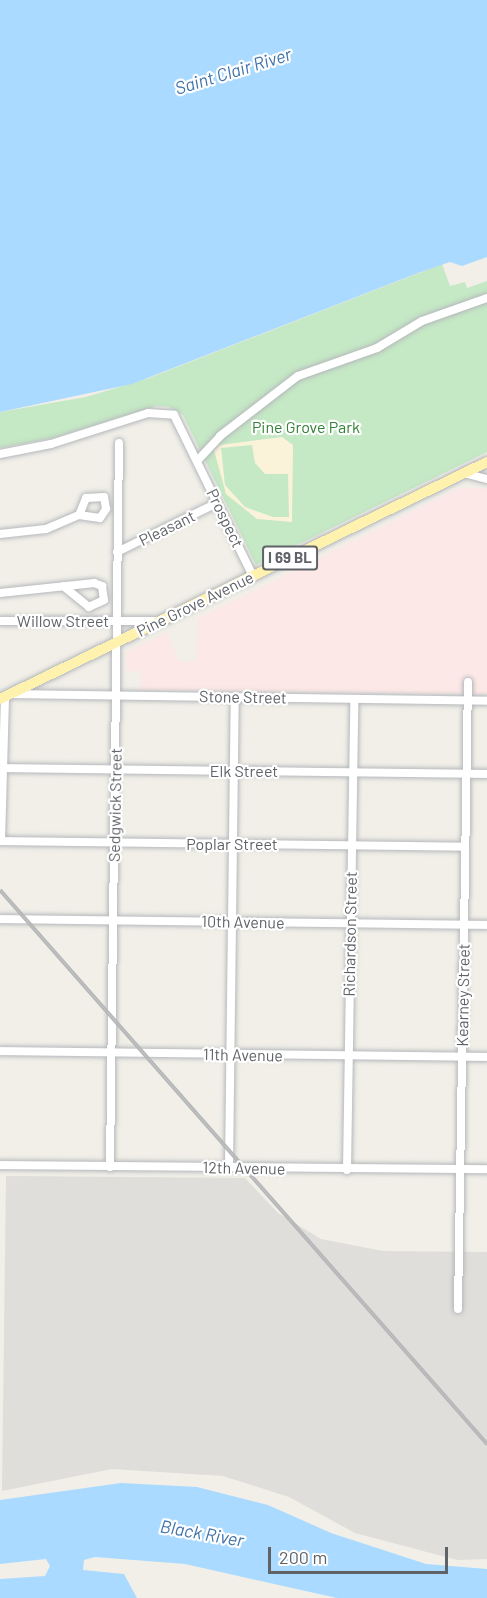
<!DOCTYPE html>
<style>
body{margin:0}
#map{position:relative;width:487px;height:1598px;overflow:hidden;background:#f1efe8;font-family:Barlow,sans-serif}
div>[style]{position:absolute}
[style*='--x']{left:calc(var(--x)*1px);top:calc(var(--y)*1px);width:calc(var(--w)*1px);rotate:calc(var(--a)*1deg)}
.industrial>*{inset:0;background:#e0deda}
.medical>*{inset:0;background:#fce8e6}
.green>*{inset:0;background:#c5e8c5}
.sand>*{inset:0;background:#fbf3d9}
.water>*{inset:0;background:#aadaff}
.roads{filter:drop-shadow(0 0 2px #b5b8bc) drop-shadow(0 0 2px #b5b8bc)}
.minor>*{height:8px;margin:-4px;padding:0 4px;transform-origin:4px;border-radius:4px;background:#fff}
.major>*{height:10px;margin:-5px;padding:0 5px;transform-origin:5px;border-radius:5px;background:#fff2af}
.rail>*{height:4px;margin-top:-2px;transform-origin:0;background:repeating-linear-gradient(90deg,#fff 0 4.5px,#b6b7b8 0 9px);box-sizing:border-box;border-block:2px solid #b6b7b8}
span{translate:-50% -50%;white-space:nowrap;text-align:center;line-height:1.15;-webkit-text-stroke:4.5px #fff;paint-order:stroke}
.shield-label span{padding:2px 4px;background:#fff;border:2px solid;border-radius:4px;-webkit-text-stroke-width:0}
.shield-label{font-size:15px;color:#5f6368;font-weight:700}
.park-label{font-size:16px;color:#348238}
.street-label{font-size:16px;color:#5f6368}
.water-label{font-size:18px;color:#4174aa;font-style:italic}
.scale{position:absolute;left:268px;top:1547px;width:180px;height:27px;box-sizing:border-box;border:3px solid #5f6368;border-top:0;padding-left:8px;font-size:18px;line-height:21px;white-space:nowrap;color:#5f6368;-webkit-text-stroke:4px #fff;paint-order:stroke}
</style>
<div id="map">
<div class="industrial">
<i style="clip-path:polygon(6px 1176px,245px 1178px,278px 1213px,321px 1239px,383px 1251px,487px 1252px,487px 1559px,457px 1560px,355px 1533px,289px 1497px,223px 1476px,112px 1469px,2px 1491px)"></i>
</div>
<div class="medical">
<i style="clip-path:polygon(460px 488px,487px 488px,487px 694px,140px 690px,141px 672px,126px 671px,126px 652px,167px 632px,179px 661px,196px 661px,198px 618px)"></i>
</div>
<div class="green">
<i style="clip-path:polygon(442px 264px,450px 286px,465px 282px,467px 288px,487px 281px,487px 452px,256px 565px,183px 415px,169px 407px,157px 406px,53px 438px,0 448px,0 412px,86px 397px,149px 378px)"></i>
</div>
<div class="sand">
<i style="clip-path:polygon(evenodd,282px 437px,293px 445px,292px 522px,257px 519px,226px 494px,214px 450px,220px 445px,282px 437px,252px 445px,255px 463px,265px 474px,288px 474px,289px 517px,273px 517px,245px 507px,225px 485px,221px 448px,252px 445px)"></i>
</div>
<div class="water">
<i style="clip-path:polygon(0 0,487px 0,487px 257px,462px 266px,450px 262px,418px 273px,132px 384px,0 412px)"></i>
<i style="clip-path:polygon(121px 1483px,197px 1487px,268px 1505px,331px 1533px,426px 1564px,487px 1569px,487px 1598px,337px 1598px,185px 1564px,95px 1557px,84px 1560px,83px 1570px,124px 1574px,137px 1598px,0 1598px,0 1579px,45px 1576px,50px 1566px,46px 1559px,0 1564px,0 1500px)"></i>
</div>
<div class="roads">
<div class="minor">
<i style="--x:0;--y:454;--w:52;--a:-11.1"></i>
<i style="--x:51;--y:444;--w:102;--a:-17.7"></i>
<i style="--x:148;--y:413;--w:26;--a:4"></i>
<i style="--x:174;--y:415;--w:179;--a:63.9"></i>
<i style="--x:198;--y:460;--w:33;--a:-47"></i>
<i style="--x:220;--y:436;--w:98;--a:-37.6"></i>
<i style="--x:298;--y:376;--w:84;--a:-19.5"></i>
<i style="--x:377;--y:348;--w:52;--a:-31"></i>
<i style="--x:422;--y:321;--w:69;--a:-19.5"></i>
<i style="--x:464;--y:473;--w:24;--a:15"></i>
<i style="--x:0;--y:534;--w:46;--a:-6.2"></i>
<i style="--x:46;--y:529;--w:36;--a:-23"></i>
<i style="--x:79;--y:515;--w:21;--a:8"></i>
<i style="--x:100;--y:518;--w:11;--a:-56"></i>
<i style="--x:106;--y:509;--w:12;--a:-99"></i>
<i style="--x:104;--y:497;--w:18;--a:177"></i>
<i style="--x:86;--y:498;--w:18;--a:112"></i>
<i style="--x:117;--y:552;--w:111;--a:-26.1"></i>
<i style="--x:0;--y:593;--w:95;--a:-6.1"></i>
<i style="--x:94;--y:583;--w:9;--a:21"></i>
<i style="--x:102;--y:586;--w:14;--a:82"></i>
<i style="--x:104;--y:600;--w:17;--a:155"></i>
<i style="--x:89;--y:607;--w:33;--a:-141"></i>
<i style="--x:0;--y:621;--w:157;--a:0"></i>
<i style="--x:12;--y:694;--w:475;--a:0.8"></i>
<i style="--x:0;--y:768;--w:487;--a:0.7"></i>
<i style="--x:0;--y:841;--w:465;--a:0.7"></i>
<i style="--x:1;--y:841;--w:144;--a:-88.4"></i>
<i style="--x:0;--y:919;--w:487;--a:0.7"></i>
<i style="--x:0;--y:1051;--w:487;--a:0.7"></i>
<i style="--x:0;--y:1165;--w:487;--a:0.5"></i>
<i style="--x:110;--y:1167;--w:724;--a:-89.29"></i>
<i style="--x:229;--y:1167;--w:470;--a:-89.3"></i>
<i style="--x:347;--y:1170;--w:471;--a:-89.1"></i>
<i style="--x:458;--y:1309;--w:627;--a:-89.09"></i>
</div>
<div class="major">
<i style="--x:0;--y:699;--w:542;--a:-25.95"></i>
</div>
</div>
<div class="rail">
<i style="--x:0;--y:890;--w:738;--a:48.68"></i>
</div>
<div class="shield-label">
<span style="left:290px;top:558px">I 69 BL</span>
</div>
<div class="park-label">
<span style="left:306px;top:427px">Pine Grove Park</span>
</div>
<div class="street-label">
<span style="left:225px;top:518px;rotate:64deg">Prospect</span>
<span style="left:167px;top:528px;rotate:-26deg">Pleasant</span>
<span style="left:195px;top:604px;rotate:-26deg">Pine Grove Avenue</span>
<span style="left:63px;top:621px">Willow Street</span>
<span style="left:243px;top:697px;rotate:1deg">Stone Street</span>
<span style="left:244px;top:771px">Elk Street</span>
<span style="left:115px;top:805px;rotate:-89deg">Sedgwick Street</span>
<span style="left:232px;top:844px">Poplar Street</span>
<span style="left:243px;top:922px;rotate:1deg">10th Avenue</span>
<span style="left:350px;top:934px;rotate:-89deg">Richardson Street</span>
<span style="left:463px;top:995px;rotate:-89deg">Kearney Street</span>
<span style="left:243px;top:1055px;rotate:1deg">11th Avenue</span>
<span style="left:244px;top:1168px;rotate:1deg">12th Avenue</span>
</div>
<div class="water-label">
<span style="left:233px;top:71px;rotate:-17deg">Saint Clair River</span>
<span style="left:202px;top:1533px;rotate:10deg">Black River</span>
</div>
<div class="scale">200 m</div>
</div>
